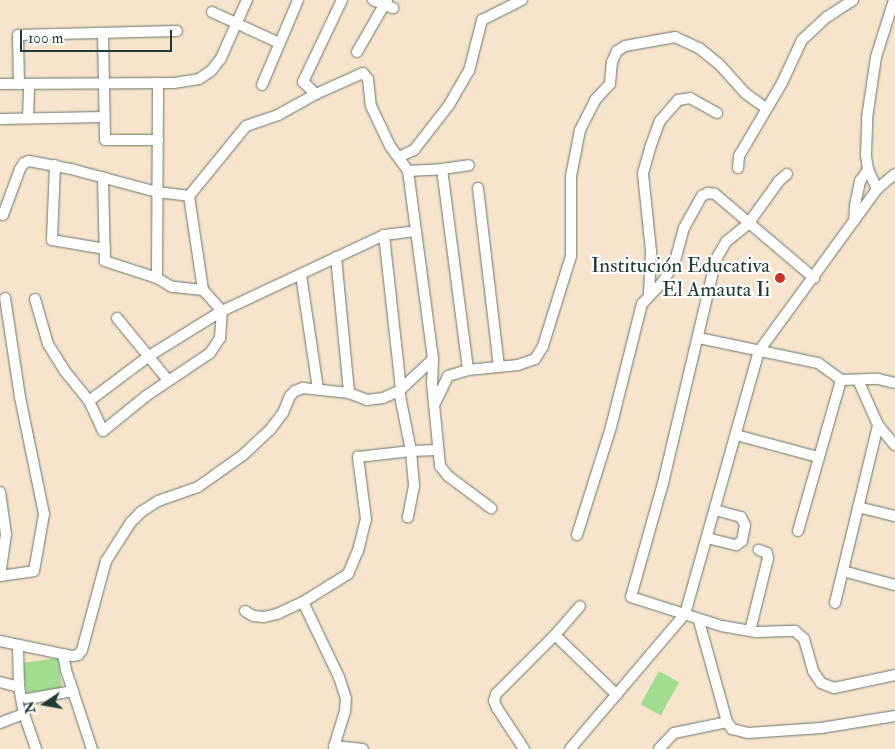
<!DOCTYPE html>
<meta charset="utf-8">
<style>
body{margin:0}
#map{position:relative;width:895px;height:749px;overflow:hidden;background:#f6e4cd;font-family:"IM FELL Double Pica",serif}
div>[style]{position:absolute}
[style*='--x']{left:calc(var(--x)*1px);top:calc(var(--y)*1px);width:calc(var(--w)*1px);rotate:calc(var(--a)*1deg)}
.green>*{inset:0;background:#a1dd90;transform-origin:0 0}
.roads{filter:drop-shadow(0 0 1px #6a776a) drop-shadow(0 0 1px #6a776a)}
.street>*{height:10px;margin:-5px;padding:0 5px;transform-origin:5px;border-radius:5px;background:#fff}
.dots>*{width:14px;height:14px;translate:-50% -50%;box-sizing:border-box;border:2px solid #fff;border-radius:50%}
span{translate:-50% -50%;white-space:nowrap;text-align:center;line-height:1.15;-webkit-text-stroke:4.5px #fff;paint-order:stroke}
.poi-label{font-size:21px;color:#1f3d34}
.right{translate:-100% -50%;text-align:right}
.north{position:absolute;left:20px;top:679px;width:50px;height:50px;-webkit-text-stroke:4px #fff;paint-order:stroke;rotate:258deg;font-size:14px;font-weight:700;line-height:20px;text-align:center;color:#1f3d34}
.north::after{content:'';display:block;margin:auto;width:18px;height:22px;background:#1f3d34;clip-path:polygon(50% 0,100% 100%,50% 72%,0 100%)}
.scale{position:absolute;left:20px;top:30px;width:152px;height:22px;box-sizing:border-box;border:2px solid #1f3d34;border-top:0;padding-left:6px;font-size:15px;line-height:18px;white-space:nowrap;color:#1f3d34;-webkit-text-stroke:4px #fff;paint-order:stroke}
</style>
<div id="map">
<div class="green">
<i style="left:58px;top:658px;width:30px;height:36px;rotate:82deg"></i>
<i style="left:659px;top:671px;width:23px;height:38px;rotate:29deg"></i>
</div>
<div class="roads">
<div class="street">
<i style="--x:373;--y:0;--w:22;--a:22"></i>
<i style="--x:212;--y:12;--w:74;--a:24.8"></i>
<i style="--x:103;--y:33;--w:107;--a:88.9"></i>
<i style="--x:105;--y:140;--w:53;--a:0"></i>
<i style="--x:357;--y:52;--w:60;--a:-60"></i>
<i style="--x:0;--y:84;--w:174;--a:-0.3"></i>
<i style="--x:174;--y:83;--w:25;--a:-9"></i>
<i style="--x:199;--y:79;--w:14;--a:-34"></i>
<i style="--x:211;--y:71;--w:16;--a:-52"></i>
<i style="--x:221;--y:58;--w:64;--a:-65.9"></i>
<i style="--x:19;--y:84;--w:49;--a:-91.2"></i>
<i style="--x:18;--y:35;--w:159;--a:-1.4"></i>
<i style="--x:262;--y:85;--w:92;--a:-67"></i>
<i style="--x:316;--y:94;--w:18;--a:-137"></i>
<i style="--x:303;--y:82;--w:91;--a:-64.6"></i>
<i style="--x:28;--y:118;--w:34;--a:-88"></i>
<i style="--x:0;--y:119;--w:104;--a:-1.1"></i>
<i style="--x:399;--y:157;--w:17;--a:-25"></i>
<i style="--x:414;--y:150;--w:57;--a:-52.1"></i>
<i style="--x:449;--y:105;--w:39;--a:-60"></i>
<i style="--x:469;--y:71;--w:53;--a:-75.7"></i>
<i style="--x:482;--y:20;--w:45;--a:-26.6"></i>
<i style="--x:55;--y:165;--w:75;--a:92.3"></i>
<i style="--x:52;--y:240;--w:54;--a:9.6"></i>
<i style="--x:738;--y:168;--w:12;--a:-85"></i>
<i style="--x:739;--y:156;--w:85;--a:-59.5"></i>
<i style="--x:782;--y:83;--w:47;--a:-65.1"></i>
<i style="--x:802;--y:40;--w:34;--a:-43"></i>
<i style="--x:827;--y:17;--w:31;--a:-33"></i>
<i style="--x:442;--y:169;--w:203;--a:82.6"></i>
<i style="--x:408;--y:171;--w:34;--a:-3"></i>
<i style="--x:442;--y:169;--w:27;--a:-8"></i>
<i style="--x:787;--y:174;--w:11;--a:139"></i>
<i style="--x:779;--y:181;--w:53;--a:125.8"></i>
<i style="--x:748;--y:224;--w:28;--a:141"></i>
<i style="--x:726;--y:242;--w:20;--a:120"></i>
<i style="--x:716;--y:259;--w:230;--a:103.3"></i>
<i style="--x:663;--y:483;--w:118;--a:105.7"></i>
<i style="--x:631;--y:597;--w:96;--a:17.7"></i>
<i style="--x:722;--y:626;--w:36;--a:10"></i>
<i style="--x:757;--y:632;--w:38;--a:-2"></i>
<i style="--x:795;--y:631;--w:12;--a:42"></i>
<i style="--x:804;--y:639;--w:33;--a:74"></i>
<i style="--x:813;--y:671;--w:14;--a:56"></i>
<i style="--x:821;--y:683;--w:14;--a:21"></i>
<i style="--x:834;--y:688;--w:62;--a:-12"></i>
<i style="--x:478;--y:188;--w:179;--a:83.3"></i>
<i style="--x:877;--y:189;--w:21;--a:-115"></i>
<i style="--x:868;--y:170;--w:15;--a:-98"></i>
<i style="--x:866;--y:155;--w:37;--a:-88"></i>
<i style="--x:867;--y:118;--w:62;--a:-81.6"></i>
<i style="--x:876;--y:57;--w:60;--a:-72.5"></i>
<i style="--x:189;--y:196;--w:95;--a:81.5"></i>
<i style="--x:3;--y:215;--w:49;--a:-69.7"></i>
<i style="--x:20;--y:169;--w:7;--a:-56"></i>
<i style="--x:24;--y:163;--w:5;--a:-22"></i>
<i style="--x:29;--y:161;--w:43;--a:10.8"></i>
<i style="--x:71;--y:169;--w:89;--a:15"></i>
<i style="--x:157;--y:192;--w:32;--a:7"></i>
<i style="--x:189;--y:196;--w:90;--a:-50.8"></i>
<i style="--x:246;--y:126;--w:34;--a:-19"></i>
<i style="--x:278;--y:115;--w:43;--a:-28.9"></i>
<i style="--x:316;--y:94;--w:51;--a:-24.1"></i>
<i style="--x:363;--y:73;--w:8;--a:50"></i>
<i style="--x:368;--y:79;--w:27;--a:84"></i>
<i style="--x:371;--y:106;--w:44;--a:64.6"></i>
<i style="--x:390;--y:146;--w:31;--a:54"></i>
<i style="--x:408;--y:171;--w:190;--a:82.4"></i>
<i style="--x:433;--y:359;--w:25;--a:92"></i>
<i style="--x:432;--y:384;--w:82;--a:84.4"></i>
<i style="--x:440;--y:466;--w:13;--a:51"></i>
<i style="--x:448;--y:476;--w:54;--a:36.7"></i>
<i style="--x:854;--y:221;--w:16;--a:-86"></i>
<i style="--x:855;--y:205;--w:25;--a:-78"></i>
<i style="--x:860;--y:181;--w:14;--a:-54"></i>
<i style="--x:384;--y:235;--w:155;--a:83.7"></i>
<i style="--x:336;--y:257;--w:137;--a:84.5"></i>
<i style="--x:301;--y:275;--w:115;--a:81.5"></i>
<i style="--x:157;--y:278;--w:195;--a:-89.7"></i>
<i style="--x:649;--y:294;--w:43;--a:-87.3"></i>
<i style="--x:651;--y:251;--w:78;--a:-95.9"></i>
<i style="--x:643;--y:173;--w:26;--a:-74"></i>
<i style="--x:650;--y:148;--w:29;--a:-70"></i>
<i style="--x:660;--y:121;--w:28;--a:-49"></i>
<i style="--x:678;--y:100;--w:12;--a:-9"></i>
<i style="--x:690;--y:98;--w:31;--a:29"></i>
<i style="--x:35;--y:299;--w:47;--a:73.9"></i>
<i style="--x:48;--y:344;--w:31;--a:58"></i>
<i style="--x:64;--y:370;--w:40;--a:51"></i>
<i style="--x:89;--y:401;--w:33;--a:65"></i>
<i style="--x:103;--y:431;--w:55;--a:-39.1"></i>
<i style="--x:146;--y:396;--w:77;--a:-33.9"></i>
<i style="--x:210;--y:353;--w:18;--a:-56"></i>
<i style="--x:220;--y:338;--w:27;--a:-86"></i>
<i style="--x:222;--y:311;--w:28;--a:-132"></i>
<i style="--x:203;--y:290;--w:31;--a:-174"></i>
<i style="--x:172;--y:287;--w:17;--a:-149"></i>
<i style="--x:157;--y:278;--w:55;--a:-161.9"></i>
<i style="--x:105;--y:261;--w:84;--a:-91.4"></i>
<i style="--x:117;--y:318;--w:80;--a:50.6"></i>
<i style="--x:699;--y:338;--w:122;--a:11.9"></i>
<i style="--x:818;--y:363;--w:29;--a:36"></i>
<i style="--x:841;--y:380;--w:37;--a:-2"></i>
<i style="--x:878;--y:379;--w:17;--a:13"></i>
<i style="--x:858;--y:380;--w:49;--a:66"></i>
<i style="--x:878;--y:425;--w:26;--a:50"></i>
<i style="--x:399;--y:391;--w:61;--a:78.7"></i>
<i style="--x:411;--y:451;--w:35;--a:85"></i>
<i style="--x:414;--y:486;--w:32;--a:101"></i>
<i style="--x:89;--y:401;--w:75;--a:-36.9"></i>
<i style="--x:149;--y:356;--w:86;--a:-31.7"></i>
<i style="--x:222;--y:311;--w:179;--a:-25.1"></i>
<i style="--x:384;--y:235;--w:32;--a:-7"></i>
<i style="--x:435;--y:403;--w:30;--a:-64"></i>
<i style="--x:448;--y:376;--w:21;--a:-17"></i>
<i style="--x:468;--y:370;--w:50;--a:-5.7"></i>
<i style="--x:518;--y:365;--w:18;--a:-19"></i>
<i style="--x:535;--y:359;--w:15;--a:-58"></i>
<i style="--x:543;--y:346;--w:94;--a:-72.7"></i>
<i style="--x:571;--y:256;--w:80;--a:-90"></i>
<i style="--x:571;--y:176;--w:47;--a:-78.9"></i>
<i style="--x:580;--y:130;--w:34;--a:-63"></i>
<i style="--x:595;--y:100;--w:22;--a:-47"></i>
<i style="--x:610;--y:84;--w:22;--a:-85"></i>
<i style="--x:612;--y:62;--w:12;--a:-66"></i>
<i style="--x:617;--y:51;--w:9;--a:-32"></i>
<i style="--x:625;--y:46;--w:51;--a:-10.2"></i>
<i style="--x:675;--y:37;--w:26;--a:25"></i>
<i style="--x:699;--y:48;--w:26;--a:39"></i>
<i style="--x:719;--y:64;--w:39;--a:48"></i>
<i style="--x:745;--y:93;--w:26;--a:36"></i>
<i style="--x:736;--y:435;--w:85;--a:15"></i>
<i style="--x:0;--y:492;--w:42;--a:81.9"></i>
<i style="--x:6;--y:534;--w:42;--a:98.1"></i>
<i style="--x:858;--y:507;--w:38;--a:14"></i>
<i style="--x:798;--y:531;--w:157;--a:-74.1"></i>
<i style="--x:577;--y:535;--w:113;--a:-72.5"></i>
<i style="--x:611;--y:427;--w:127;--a:-75.9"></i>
<i style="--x:642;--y:304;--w:33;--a:-47"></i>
<i style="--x:664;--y:280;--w:22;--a:-60"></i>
<i style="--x:675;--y:261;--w:34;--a:-75"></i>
<i style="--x:684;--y:228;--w:37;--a:-61"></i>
<i style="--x:702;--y:196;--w:7;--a:-27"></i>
<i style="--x:708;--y:193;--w:7;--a:8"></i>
<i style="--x:715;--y:194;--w:130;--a:40.3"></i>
<i style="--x:707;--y:538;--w:30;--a:14"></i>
<i style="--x:736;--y:545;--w:7;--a:-34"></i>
<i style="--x:742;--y:541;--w:16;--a:-79"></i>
<i style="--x:745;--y:525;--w:9;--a:-117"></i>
<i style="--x:741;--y:517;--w:27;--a:-165"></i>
<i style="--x:843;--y:571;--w:54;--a:15.1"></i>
<i style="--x:0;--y:576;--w:34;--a:-8"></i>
<i style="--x:34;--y:571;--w:58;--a:-80"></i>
<i style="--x:44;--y:514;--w:119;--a:-101.6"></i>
<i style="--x:20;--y:397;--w:100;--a:-98.6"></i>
<i style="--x:303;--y:602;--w:83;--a:64.4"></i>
<i style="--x:339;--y:677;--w:22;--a:72"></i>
<i style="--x:346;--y:698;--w:13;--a:94"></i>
<i style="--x:345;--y:711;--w:37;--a:107"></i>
<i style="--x:334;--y:746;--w:29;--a:6"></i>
<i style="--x:835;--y:603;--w:183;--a:-76.4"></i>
<i style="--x:245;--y:611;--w:9;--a:32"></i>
<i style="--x:253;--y:616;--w:11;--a:5"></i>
<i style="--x:264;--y:617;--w:13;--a:-13"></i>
<i style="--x:277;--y:614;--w:29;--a:-25"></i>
<i style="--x:303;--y:602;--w:53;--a:-31.9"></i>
<i style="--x:348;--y:574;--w:25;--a:-67"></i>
<i style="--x:358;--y:551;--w:33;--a:-76"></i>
<i style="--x:366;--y:519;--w:63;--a:-97.4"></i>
<i style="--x:358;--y:457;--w:53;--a:-6.5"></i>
<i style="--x:411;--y:451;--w:27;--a:-2"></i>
<i style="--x:699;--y:621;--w:105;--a:74.5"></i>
<i style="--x:727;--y:722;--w:9;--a:54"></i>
<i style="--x:732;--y:729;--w:16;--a:14"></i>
<i style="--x:748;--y:733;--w:73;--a:-3.9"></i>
<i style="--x:821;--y:728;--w:75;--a:-9.2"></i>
<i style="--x:750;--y:631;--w:75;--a:-76.1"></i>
<i style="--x:768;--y:558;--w:5;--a:-101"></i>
<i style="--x:767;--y:553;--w:9;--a:-159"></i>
<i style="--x:555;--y:635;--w:38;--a:-49"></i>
<i style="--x:0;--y:641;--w:74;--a:11.8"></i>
<i style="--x:72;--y:656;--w:6;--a:-9"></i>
<i style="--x:78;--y:655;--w:6;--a:-51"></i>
<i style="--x:82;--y:650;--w:92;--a:-74.9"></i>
<i style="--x:106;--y:561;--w:46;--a:-57.3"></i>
<i style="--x:131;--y:522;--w:14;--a:-45"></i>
<i style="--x:141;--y:512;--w:20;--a:-33"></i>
<i style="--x:158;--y:501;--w:42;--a:-19.3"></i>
<i style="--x:198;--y:487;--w:55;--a:-35.4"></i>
<i style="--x:243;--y:455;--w:37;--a:-43"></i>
<i style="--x:270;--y:430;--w:21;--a:-53"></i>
<i style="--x:283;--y:413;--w:18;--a:-68"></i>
<i style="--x:290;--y:396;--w:7;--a:-45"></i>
<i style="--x:295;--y:391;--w:9;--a:-21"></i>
<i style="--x:303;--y:388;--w:46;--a:6.2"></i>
<i style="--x:349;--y:393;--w:19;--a:21"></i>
<i style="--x:367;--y:400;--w:16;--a:-7"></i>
<i style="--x:383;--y:398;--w:17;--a:-24"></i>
<i style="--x:399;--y:391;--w:47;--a:-43.3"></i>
<i style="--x:18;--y:646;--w:41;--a:88.6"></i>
<i style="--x:19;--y:687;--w:27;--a:80"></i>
<i style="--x:24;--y:714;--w:37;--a:71"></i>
<i style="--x:63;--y:654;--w:16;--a:79"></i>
<i style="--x:66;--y:670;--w:83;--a:71.8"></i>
<i style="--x:0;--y:682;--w:20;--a:15"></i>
<i style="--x:22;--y:700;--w:52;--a:-10"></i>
<i style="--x:0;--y:723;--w:26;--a:-21"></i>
<i style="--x:524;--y:749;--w:49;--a:-123.4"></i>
<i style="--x:497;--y:708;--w:8;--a:-113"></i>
<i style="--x:494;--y:701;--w:7;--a:-74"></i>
<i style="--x:496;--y:694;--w:83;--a:-45"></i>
<i style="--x:555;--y:635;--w:86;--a:44.1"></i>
<i style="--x:570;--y:749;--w:177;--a:-49.6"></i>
<i style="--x:685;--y:614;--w:273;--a:-74.3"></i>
<i style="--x:759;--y:351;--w:200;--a:-53.9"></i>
<i style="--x:877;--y:189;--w:23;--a:-40"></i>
<i style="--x:659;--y:749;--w:22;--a:-47"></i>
<i style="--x:674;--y:733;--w:54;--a:-11.7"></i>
</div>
</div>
<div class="dots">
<i style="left:780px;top:278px;background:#c8321e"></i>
</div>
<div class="poi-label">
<span class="right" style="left:770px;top:278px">Institución Educativa<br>El Amauta Ii</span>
</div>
<div class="north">N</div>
<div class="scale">100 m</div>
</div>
